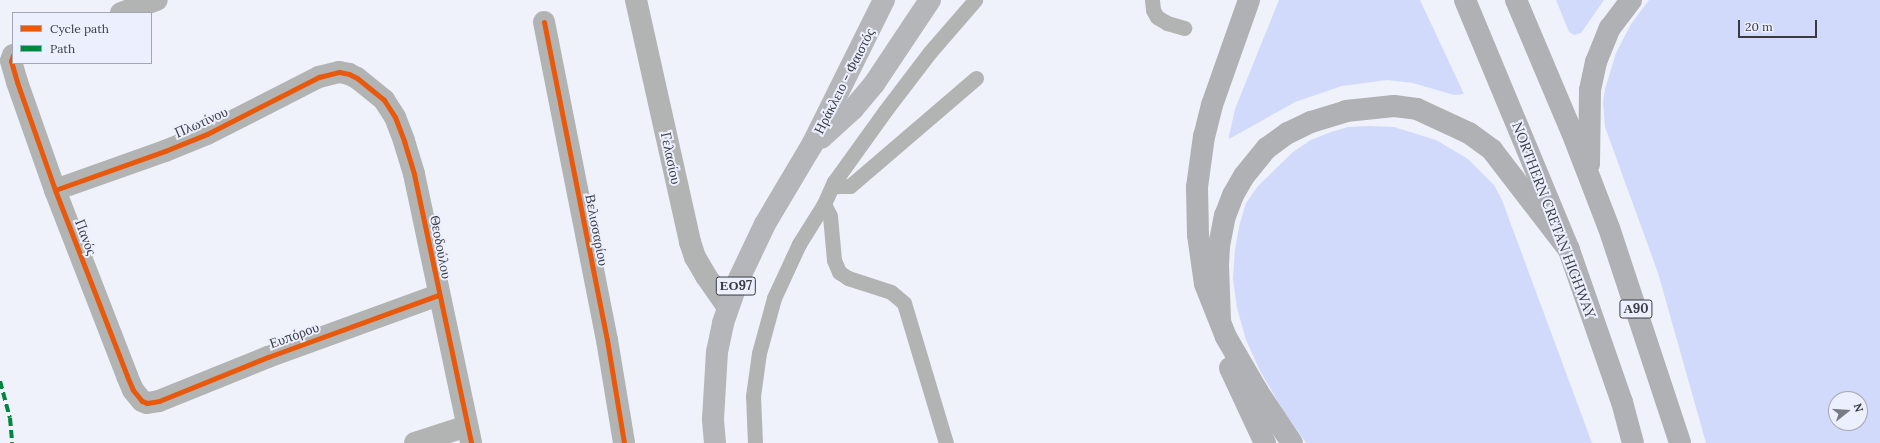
<!DOCTYPE html>
<meta charset="utf-8">
<style>
body{margin:0}
#map{position:relative;width:1880px;height:443px;overflow:hidden;background:#eff2fa;font-family:Lora,serif}
div>[style]{position:absolute}
[style*='--x']{left:calc(var(--x)*1px);top:calc(var(--y)*1px);width:calc(var(--w)*1px);rotate:calc(var(--a)*1deg)}
.green>*{inset:0;background:#d2dafc}
.lane>*{height:15px;margin:-7.5px;padding:0 7.5px;transform-origin:7.5px;border-radius:7.5px;background:#b2b4b4}
.street>*{height:22px;margin:-11px;padding:0 11px;transform-origin:11px;border-radius:11px;background:#b2b4b4}
.primary>*{height:22px;margin:-11px;padding:0 11px;transform-origin:11px;border-radius:11px;background:#b4b6b9}
.highway>*{height:22px;margin:-11px;padding:0 11px;transform-origin:11px;border-radius:11px;background:#afb1b4}
.quiet>*{height:4px;margin-top:-2px;transform-origin:0;background:repeating-linear-gradient(90deg,#00873e 0 8px,transparent 0 12px)}
.cycleway>*{height:5px;margin:-2.5px;padding:0 2.5px;transform-origin:2.5px;border-radius:2.5px;background:#e8590c}
span{translate:-50% -50%;white-space:nowrap;text-align:center;line-height:1.15;-webkit-text-stroke:4px #ebeffe;paint-order:stroke}
.shield-label span{padding:1px 3px;background:#ebeffe;border:1px solid;border-radius:3px;-webkit-text-stroke-width:0}
.shield-label{font-size:13px;color:#3a3b41;font-weight:700}
.street-label{font-size:14px;color:#3a3b41}
.legend{position:absolute;left:12px;top:12px;width:140px;height:52px;box-sizing:border-box;background:#ebeffe;border:1px solid #a4a7b2;margin:0;padding:5px 7px;list-style:none;font-size:12px;color:#3a3b41}
.legend li{display:flex;align-items:center;gap:8px;height:20px}
.legend b{width:20px;border:1px solid #a4a7b2}
.north{position:absolute;left:1828px;top:391px;width:40px;height:40px;box-sizing:border-box;background:#ebeffe;border:1px solid #a4a7b2;border-radius:50%;rotate:73deg;font-size:11px;font-weight:700;line-height:16px;text-align:center;color:#3a3b41}
.north::after{content:'';display:block;margin:auto;width:14px;height:18px;background:#797b82;clip-path:polygon(50% 0,100% 100%,50% 72%,0 100%)}
.scale{position:absolute;left:1738px;top:20px;width:79px;height:18px;box-sizing:border-box;border:2px solid #3a3b41;border-top:0;padding-left:5px;font-size:12px;line-height:14px;white-space:nowrap;color:#3a3b41;-webkit-text-stroke:3px #ebeffe;paint-order:stroke}
</style>
<div id="map">
<div class="green">
<i style="clip-path:polygon(1279px 0,1420px 0,1464px 94px,1454px 95px,1413px 83px,1387px 80px,1342px 86px,1295px 102px,1229px 139px,1229px 136px,1235px 109px)"></i>
<i style="clip-path:polygon(1556px 0,1604px 0,1581px 33px,1574px 35px,1569px 32px)"></i>
<i style="clip-path:polygon(evenodd,1649px 0,1880px 0,1880px 443px,1706px 443px,1658px 273px,1605px 127px,1603px 102px,1605px 89px,1616px 53px,1631px 24px,1649px 0,1836px 399px,1860px 399px,1860px 423px,1836px 423px,1836px 399px)"></i>
<i style="clip-path:polygon(1368px 126px,1394px 127px,1436px 140px,1468px 159px,1494px 185px,1502px 200px,1592px 443px,1306px 443px,1283px 410px,1260px 371px,1246px 340px,1237px 308px,1233px 279px,1235px 249px,1240px 223px,1246px 203px,1258px 186px,1293px 152px,1311px 140px,1331px 132px,1348px 127px)"></i>
</div>
<div class="lane">
<i style="--x:1152;--y:0;--w:10;--a:84"></i>
<i style="--x:1153;--y:10;--w:8;--a:60"></i>
<i style="--x:1157;--y:17;--w:12;--a:31"></i>
<i style="--x:1167;--y:23;--w:18;--a:16"></i>
<i style="--x:834;--y:182;--w:6;--a:45"></i>
<i style="--x:838;--y:186;--w:12;--a:0"></i>
<i style="--x:850;--y:186;--w:166;--a:-40.6"></i>
<i style="--x:824;--y:204;--w:13;--a:63"></i>
<i style="--x:830;--y:216;--w:44;--a:84.8"></i>
<i style="--x:834;--y:260;--w:13;--a:67"></i>
<i style="--x:839;--y:272;--w:11;--a:34"></i>
<i style="--x:848;--y:278;--w:45;--a:18"></i>
<i style="--x:891;--y:292;--w:17;--a:40"></i>
<i style="--x:904;--y:303;--w:146;--a:73.3"></i>
<i style="--x:755;--y:443;--w:47;--a:-92.4"></i>
<i style="--x:753;--y:396;--w:43;--a:-82.1"></i>
<i style="--x:759;--y:353;--w:57;--a:-74.7"></i>
<i style="--x:774;--y:298;--w:60;--a:-65.2"></i>
<i style="--x:799;--y:244;--w:47;--a:-58"></i>
<i style="--x:824;--y:204;--w:24;--a:-66"></i>
<i style="--x:834;--y:182;--w:87;--a:-54.3"></i>
<i style="--x:885;--y:111;--w:74;--a:-52.7"></i>
<i style="--x:930;--y:52;--w:69;--a:-49.1"></i>
</div>
<div class="street">
<i style="--x:636;--y:0;--w:248;--a:77.4"></i>
<i style="--x:690;--y:242;--w:16;--a:72"></i>
<i style="--x:695;--y:257;--w:22;--a:60"></i>
<i style="--x:706;--y:276;--w:38;--a:55"></i>
<i style="--x:121;--y:13;--w:38;--a:-20"></i>
<i style="--x:544;--y:22;--w:324;--a:78.8"></i>
<i style="--x:607;--y:340;--w:104;--a:80.6"></i>
<i style="--x:13;--y:55;--w:6;--a:108"></i>
<i style="--x:11;--y:61;--w:22;--a:74"></i>
<i style="--x:17;--y:82;--w:114;--a:70.6"></i>
<i style="--x:55;--y:190;--w:199;--a:68.8"></i>
<i style="--x:127;--y:376;--w:15;--a:67"></i>
<i style="--x:133;--y:390;--w:14;--a:51"></i>
<i style="--x:142;--y:401;--w:5;--a:22"></i>
<i style="--x:147;--y:403;--w:12;--a:-9"></i>
<i style="--x:159;--y:401;--w:118;--a:-22"></i>
<i style="--x:268;--y:357;--w:181;--a:-20"></i>
<i style="--x:55;--y:190;--w:117;--a:-19.5"></i>
<i style="--x:165;--y:151;--w:45;--a:-22"></i>
<i style="--x:207;--y:134;--w:126;--a:-27"></i>
<i style="--x:319;--y:77;--w:21;--a:-14"></i>
<i style="--x:339;--y:72;--w:10;--a:11"></i>
<i style="--x:349;--y:74;--w:9;--a:27"></i>
<i style="--x:357;--y:78;--w:35;--a:39"></i>
<i style="--x:384;--y:100;--w:20;--a:57"></i>
<i style="--x:395;--y:117;--w:26;--a:69"></i>
<i style="--x:404;--y:141;--w:34;--a:73"></i>
<i style="--x:414;--y:174;--w:275;--a:78"></i>
<i style="--x:415;--y:443;--w:55;--a:-18.1"></i>
</div>
<div class="primary">
<i style="--x:821;--y:138;--w:43;--a:-42.2"></i>
<i style="--x:853;--y:109;--w:33;--a:-50"></i>
<i style="--x:874;--y:84;--w:101;--a:-56.3"></i>
<i style="--x:715;--y:443;--w:24;--a:-95"></i>
<i style="--x:713;--y:419;--w:67;--a:-86.6"></i>
<i style="--x:717;--y:352;--w:30;--a:-78"></i>
<i style="--x:723;--y:323;--w:42;--a:-70.7"></i>
<i style="--x:737;--y:283;--w:65;--a:-64.6"></i>
<i style="--x:765;--y:224;--w:92;--a:-59.3"></i>
<i style="--x:812;--y:145;--w:162;--a:-63.6"></i>
</div>
<div class="highway">
<i style="--x:1249;--y:0;--w:111;--a:109.4"></i>
<i style="--x:1212;--y:105;--w:32;--a:104"></i>
<i style="--x:1204;--y:136;--w:51;--a:97.8"></i>
<i style="--x:1197;--y:187;--w:48;--a:88.8"></i>
<i style="--x:1198;--y:235;--w:49;--a:81.9"></i>
<i style="--x:1205;--y:284;--w:57;--a:68.4"></i>
<i style="--x:1226;--y:337;--w:64;--a:59.8"></i>
<i style="--x:1258;--y:392;--w:61;--a:56.3"></i>
<i style="--x:1465;--y:0;--w:271;--a:67.4"></i>
<i style="--x:1569;--y:250;--w:161;--a:70.8"></i>
<i style="--x:1622;--y:402;--w:42;--a:75"></i>
<i style="--x:1516;--y:0;--w:152;--a:67.1"></i>
<i style="--x:1575;--y:140;--w:94;--a:68.9"></i>
<i style="--x:1609;--y:228;--w:226;--a:71.7"></i>
<i style="--x:1589;--y:164;--w:74;--a:-89.2"></i>
<i style="--x:1590;--y:90;--w:29;--a:-78"></i>
<i style="--x:1596;--y:62;--w:37;--a:-68"></i>
<i style="--x:1610;--y:28;--w:35;--a:-53"></i>
<i style="--x:1220;--y:320;--w:55;--a:-92.1"></i>
<i style="--x:1218;--y:265;--w:19;--a:-87"></i>
<i style="--x:1219;--y:246;--w:31;--a:-79"></i>
<i style="--x:1225;--y:216;--w:22;--a:-69"></i>
<i style="--x:1233;--y:195;--w:22;--a:-60"></i>
<i style="--x:1244;--y:176;--w:36;--a:-51"></i>
<i style="--x:1267;--y:148;--w:26;--a:-36"></i>
<i style="--x:1288;--y:133;--w:25;--a:-26"></i>
<i style="--x:1311;--y:122;--w:37;--a:-17"></i>
<i style="--x:1346;--y:111;--w:48;--a:-5.9"></i>
<i style="--x:1394;--y:106;--w:23;--a:7"></i>
<i style="--x:1417;--y:109;--w:57;--a:24.8"></i>
<i style="--x:1469;--y:133;--w:29;--a:36"></i>
<i style="--x:1492;--y:150;--w:126;--a:52.4"></i>
<i style="--x:1230;--y:368;--w:83;--a:65"></i>
</div>
<div class="quiet">
<i style="--x:0;--y:381;--w:38;--a:75"></i>
<i style="--x:10;--y:418;--w:25;--a:85"></i>
</div>
<div class="cycleway">
<i style="--x:544;--y:22;--w:324;--a:78.8"></i>
<i style="--x:607;--y:340;--w:104;--a:80.6"></i>
<i style="--x:13;--y:55;--w:6;--a:108"></i>
<i style="--x:11;--y:61;--w:22;--a:74"></i>
<i style="--x:17;--y:82;--w:114;--a:70.6"></i>
<i style="--x:55;--y:190;--w:199;--a:68.8"></i>
<i style="--x:127;--y:376;--w:15;--a:67"></i>
<i style="--x:133;--y:390;--w:14;--a:51"></i>
<i style="--x:142;--y:401;--w:5;--a:22"></i>
<i style="--x:147;--y:403;--w:12;--a:-9"></i>
<i style="--x:159;--y:401;--w:118;--a:-22"></i>
<i style="--x:268;--y:357;--w:181;--a:-20"></i>
<i style="--x:55;--y:190;--w:117;--a:-19.5"></i>
<i style="--x:165;--y:151;--w:45;--a:-22"></i>
<i style="--x:207;--y:134;--w:126;--a:-27"></i>
<i style="--x:319;--y:77;--w:21;--a:-14"></i>
<i style="--x:339;--y:72;--w:10;--a:11"></i>
<i style="--x:349;--y:74;--w:9;--a:27"></i>
<i style="--x:357;--y:78;--w:35;--a:39"></i>
<i style="--x:384;--y:100;--w:20;--a:57"></i>
<i style="--x:395;--y:117;--w:26;--a:69"></i>
<i style="--x:404;--y:141;--w:34;--a:73"></i>
<i style="--x:414;--y:174;--w:275;--a:78"></i>
</div>
<div class="shield-label">
<span style="left:736px;top:286px">ΕΟ97</span>
<span style="left:1636px;top:309px">Α90</span>
</div>
<div class="street-label">
<span style="left:844px;top:81px;rotate:-63deg">Ηράκλειο - Φαιστός</span>
<span style="left:201px;top:122px;rotate:-24deg">Πλωτίνου</span>
<span style="left:671px;top:158px;rotate:78deg">Γελασίου</span>
<span style="left:1554px;top:220px;rotate:69deg">NORTHERN CRETAN HIGHWAY</span>
<span style="left:597px;top:230px;rotate:79deg">Βελισσαρίου</span>
<span style="left:86px;top:237px;rotate:69deg">Πανός</span>
<span style="left:441px;top:247px;rotate:79deg">Θεοδούλου</span>
<span style="left:294px;top:335px;rotate:-20deg">Ευπόρου</span>
</div>
<ul class="legend">
<li><b style="height:5px;background:#e8590c"></b>Cycle path</li>
<li><b style="height:5px;background:#00873e"></b>Path</li>
</ul>
<div class="north">N</div>
<div class="scale">20 m</div>
</div>
